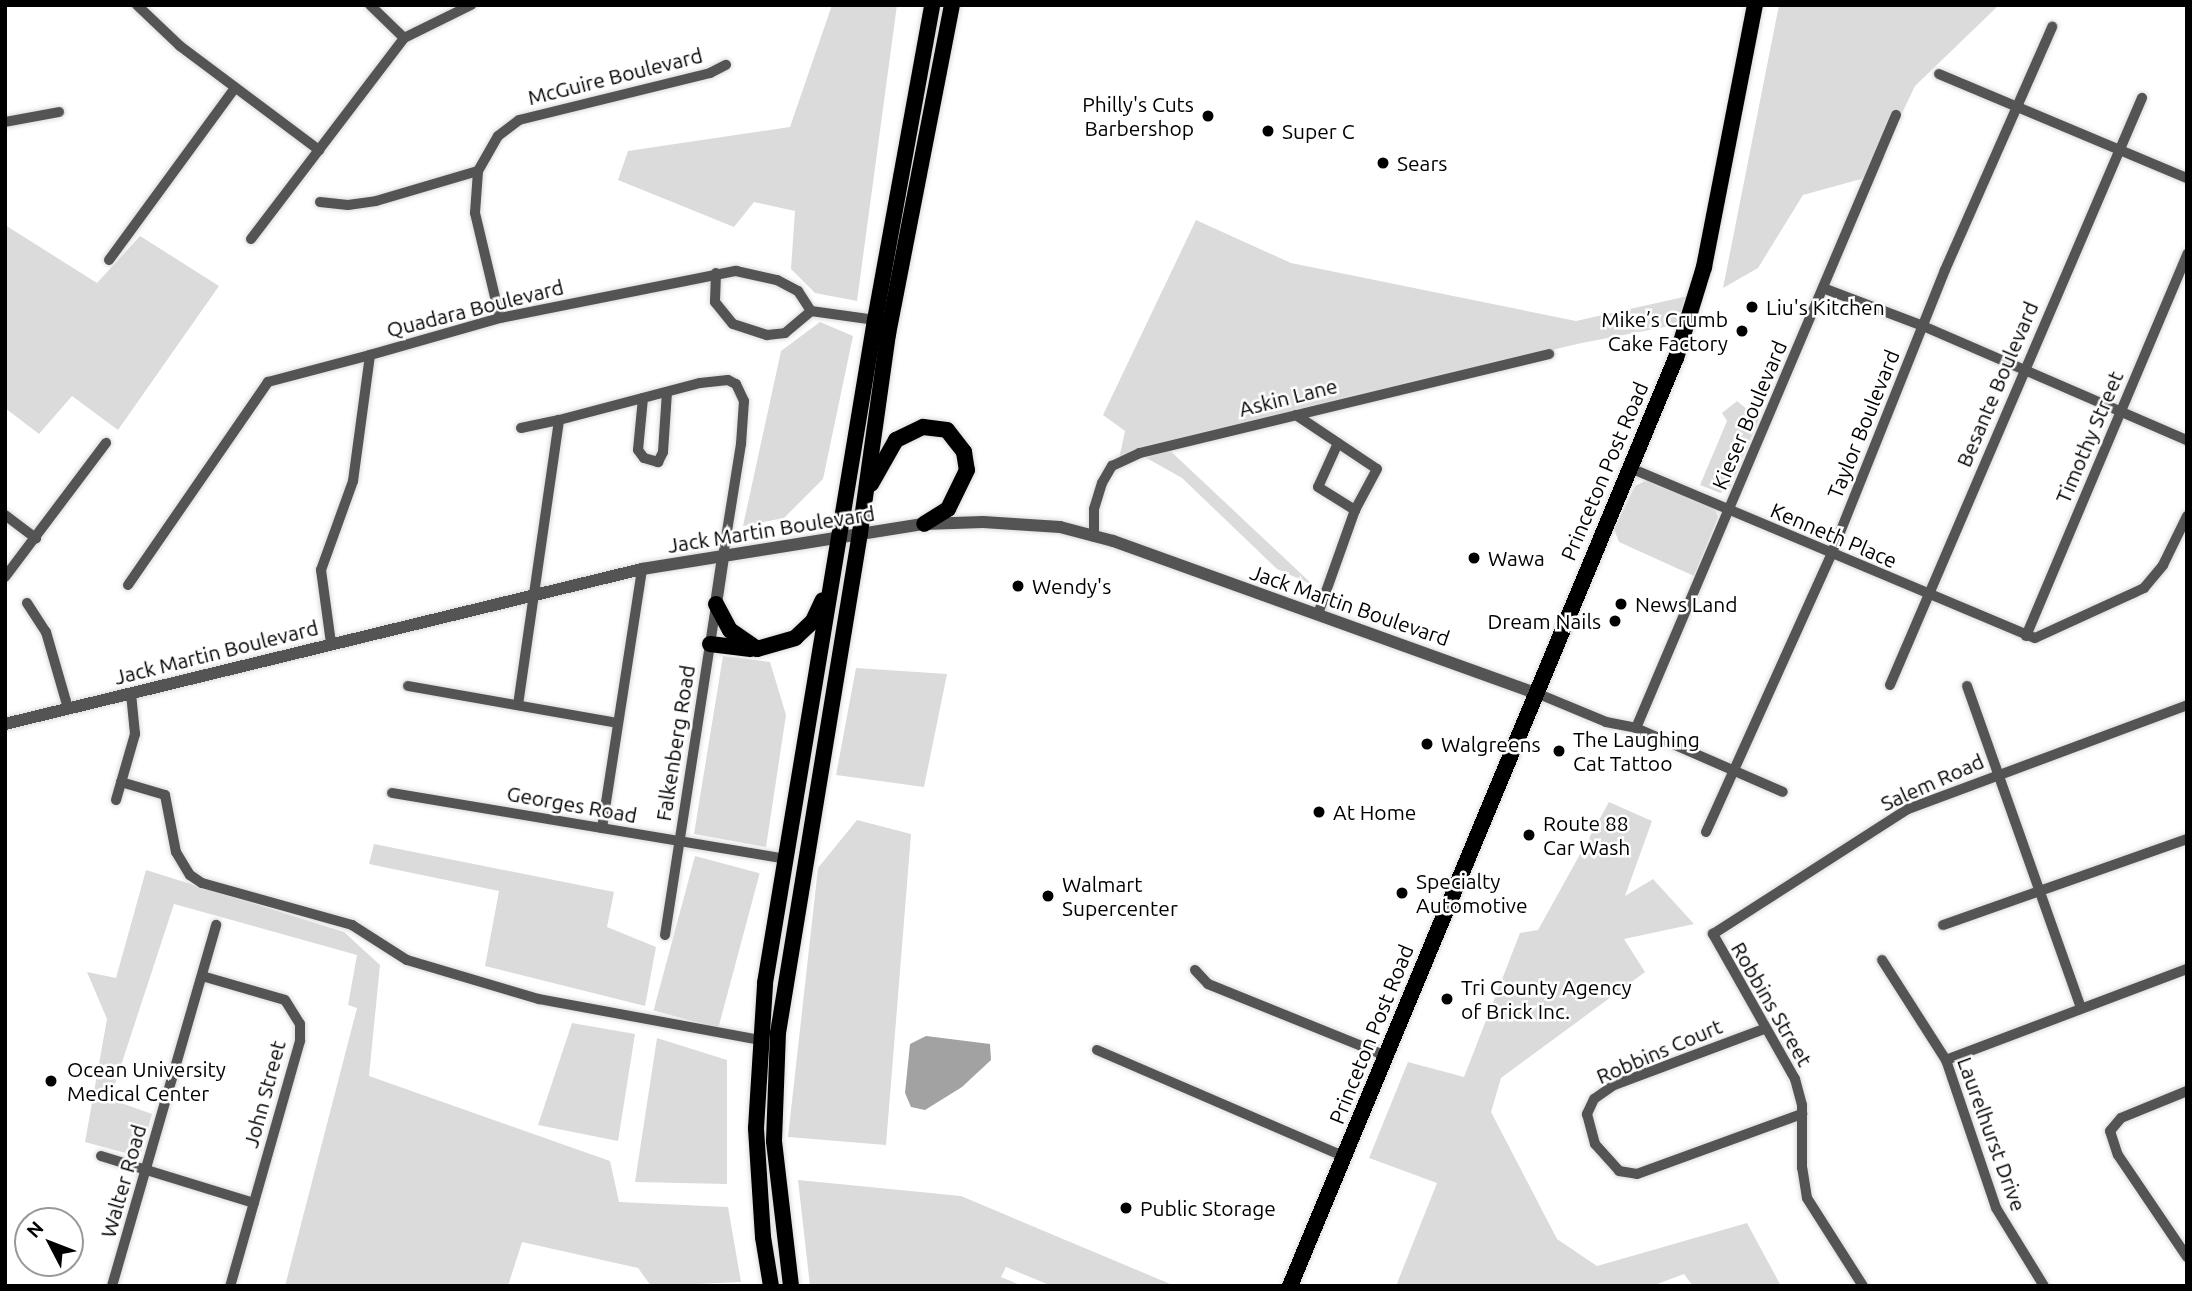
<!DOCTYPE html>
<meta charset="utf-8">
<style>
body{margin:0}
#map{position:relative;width:2192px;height:1291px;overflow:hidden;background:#fff;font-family:Ubuntu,sans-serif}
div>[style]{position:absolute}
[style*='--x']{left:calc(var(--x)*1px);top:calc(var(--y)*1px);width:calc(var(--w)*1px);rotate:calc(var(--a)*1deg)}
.green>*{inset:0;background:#dbdbdb;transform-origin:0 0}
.water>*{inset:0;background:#a2a2a2}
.roads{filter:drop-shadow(0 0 2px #dbdbdb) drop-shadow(0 0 2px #dbdbdb)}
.minor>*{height:10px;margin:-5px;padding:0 5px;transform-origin:5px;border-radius:5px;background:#545454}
.tertiary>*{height:12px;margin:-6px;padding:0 6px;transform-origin:6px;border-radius:6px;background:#545454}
.primary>*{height:16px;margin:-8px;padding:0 8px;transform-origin:8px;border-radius:8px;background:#000}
.trunk>*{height:16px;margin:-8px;padding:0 8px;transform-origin:8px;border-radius:8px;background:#000}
.dots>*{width:19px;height:19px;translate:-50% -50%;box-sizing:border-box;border:4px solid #fff;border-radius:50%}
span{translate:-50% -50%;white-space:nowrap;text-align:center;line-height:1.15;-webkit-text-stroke:5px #fff;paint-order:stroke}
.street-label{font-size:21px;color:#000}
.poi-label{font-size:21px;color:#000}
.right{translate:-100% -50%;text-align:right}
.left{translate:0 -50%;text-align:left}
.frame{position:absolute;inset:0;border:7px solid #000;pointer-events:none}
.north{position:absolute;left:14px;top:1207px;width:70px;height:70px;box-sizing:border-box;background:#fff;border:2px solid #999;border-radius:50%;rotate:312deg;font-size:19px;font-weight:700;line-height:28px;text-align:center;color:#000}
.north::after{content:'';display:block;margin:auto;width:24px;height:32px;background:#000;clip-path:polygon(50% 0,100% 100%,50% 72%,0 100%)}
</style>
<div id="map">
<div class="green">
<i style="clip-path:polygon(832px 5px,897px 5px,857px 301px,815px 293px,791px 269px,795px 211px,754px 202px,734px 227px,618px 180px,628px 151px,790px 127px)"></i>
<i style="clip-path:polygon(1779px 5px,1999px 5px,1915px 86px,1872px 176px,1803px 195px,1758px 268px,1723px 288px)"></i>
<i style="clip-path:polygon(1196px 220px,1291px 263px,1576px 321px,1688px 296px,1675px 325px,1577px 344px,1163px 444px,1313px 585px,1277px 569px,1182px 478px,1134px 451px,1119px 459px,1125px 431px,1103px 415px)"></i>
<i style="clip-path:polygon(5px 225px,97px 283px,140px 236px,219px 286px,118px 430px,72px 396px,39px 434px,5px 408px)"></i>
<i style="clip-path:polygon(820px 322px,853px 336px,823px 479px,784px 518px,743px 526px,781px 351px)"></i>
<i style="clip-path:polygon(1737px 401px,1759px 419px,1730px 487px,1720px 493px,1700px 485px,1727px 421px,1722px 413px)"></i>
<i style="clip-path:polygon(1647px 480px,1715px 509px,1718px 517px,1694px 576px,1619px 542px,1614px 529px,1635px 486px)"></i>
<i style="clip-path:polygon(723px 656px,770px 662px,786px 715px,766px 847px,694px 834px)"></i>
<i style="clip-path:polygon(856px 668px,947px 674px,924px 787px,836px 775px)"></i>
<i style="clip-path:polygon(1609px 802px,1652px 821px,1625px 896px,1653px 879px,1694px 924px,1624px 939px,1645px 972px,1501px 1078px,1491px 1112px,1557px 1239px,1597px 1266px,1747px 1223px,1781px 1286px,1693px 1286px,1684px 1274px,1652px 1286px,1396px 1286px,1437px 1183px,1369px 1158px,1408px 1062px,1464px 1077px,1520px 933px,1538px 930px)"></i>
<i style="clip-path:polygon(857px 820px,911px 834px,886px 1145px,788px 1137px,818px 868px)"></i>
<i style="clip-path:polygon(374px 844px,614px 892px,607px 927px,656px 947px,645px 1006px,485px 966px,499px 891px,369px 864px)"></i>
<i style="left:695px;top:856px;width:67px;height:160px;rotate:15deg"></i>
<i style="clip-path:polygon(146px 870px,344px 932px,380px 965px,369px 1076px,610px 1161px,619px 1202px,728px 1207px,741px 1282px,651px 1286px,638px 1268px,522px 1242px,508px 1286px,285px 1286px,357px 1008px,348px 1005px,357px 955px,174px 904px,110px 1099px,152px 1114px,140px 1157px,85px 1142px,107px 1019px,87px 972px,116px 978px)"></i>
<i style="clip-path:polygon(572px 1023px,635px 1034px,618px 1141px,538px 1125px)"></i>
<i style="clip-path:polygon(657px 1038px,727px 1060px,727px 1184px,635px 1182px)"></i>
<i style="clip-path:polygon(798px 1180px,961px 1196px,1175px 1286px,1052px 1286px,1006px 1267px,1001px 1277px,1023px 1286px,810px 1286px)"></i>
</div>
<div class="water">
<i style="clip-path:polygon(926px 1036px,990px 1044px,991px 1060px,962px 1087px,925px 1110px,911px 1107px,905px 1093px,910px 1044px)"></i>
</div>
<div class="roads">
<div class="minor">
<i style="--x:137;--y:5;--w:59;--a:43.6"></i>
<i style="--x:180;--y:46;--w:174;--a:36.8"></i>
<i style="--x:370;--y:5;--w:47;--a:44.1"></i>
<i style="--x:1939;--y:74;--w:269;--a:22.8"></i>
<i style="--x:5;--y:122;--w:55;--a:-10.5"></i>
<i style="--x:320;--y:202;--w:28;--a:6"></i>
<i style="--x:348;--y:205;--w:28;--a:-8"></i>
<i style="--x:376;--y:201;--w:106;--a:-16.4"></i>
<i style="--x:251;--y:239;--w:253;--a:-52.7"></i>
<i style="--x:404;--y:38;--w:75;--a:-26.2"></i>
<i style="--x:109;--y:260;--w:213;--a:-53.8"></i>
<i style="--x:716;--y:273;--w:29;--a:92"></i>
<i style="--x:715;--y:302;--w:28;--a:51"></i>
<i style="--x:733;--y:324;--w:36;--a:18"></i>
<i style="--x:767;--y:335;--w:18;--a:-6"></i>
<i style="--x:785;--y:333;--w:34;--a:-40"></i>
<i style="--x:1823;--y:288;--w:107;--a:20.8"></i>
<i style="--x:1923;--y:326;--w:288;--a:23.4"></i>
<i style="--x:500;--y:318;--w:108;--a:-103.4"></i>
<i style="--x:475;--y:213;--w:42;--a:-85.9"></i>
<i style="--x:478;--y:171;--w:40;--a:-60.3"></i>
<i style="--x:498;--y:136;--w:26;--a:-37"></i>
<i style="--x:519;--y:120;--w:197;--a:-13.8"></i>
<i style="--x:710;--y:73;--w:18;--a:-27"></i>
<i style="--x:643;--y:398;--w:52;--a:95.5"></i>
<i style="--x:638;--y:450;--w:10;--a:53"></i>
<i style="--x:644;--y:458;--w:15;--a:16"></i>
<i style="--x:658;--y:462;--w:11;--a:-63"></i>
<i style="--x:663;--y:452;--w:60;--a:-86.2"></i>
<i style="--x:1296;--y:415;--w:97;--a:33.7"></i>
<i style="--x:1377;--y:469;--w:47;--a:118.2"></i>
<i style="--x:1355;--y:510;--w:110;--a:109.6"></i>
<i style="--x:521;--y:428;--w:39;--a:-12"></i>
<i style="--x:1338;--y:443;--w:48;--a:114.4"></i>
<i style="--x:1318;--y:487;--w:44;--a:31.9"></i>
<i style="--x:1628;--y:467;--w:441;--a:22.8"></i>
<i style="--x:2035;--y:638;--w:120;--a:-24.6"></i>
<i style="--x:2144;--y:588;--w:30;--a:-50"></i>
<i style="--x:2163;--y:565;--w:55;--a:-63.9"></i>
<i style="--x:5;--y:515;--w:39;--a:37"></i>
<i style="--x:1094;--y:537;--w:28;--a:-90"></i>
<i style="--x:1094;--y:509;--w:27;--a:-73"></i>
<i style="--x:1102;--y:483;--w:20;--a:-60"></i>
<i style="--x:1112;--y:466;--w:31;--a:-25"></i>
<i style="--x:1140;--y:453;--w:421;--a:-13.6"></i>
<i style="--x:5;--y:577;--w:168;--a:-53"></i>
<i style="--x:128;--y:585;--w:247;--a:-55.4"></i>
<i style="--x:268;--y:382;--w:106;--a:-14.8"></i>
<i style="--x:27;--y:603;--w:35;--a:57"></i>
<i style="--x:46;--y:632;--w:79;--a:73.9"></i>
<i style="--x:2026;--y:636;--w:415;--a:-67.1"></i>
<i style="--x:331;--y:643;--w:74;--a:-97.8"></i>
<i style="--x:321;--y:570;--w:95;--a:-70.2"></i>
<i style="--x:353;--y:481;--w:127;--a:-82.3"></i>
<i style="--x:370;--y:355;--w:135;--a:-15.9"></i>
<i style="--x:500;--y:318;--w:241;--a:-11.3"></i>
<i style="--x:736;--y:271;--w:42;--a:12.4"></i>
<i style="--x:777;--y:280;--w:24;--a:28"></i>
<i style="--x:798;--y:291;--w:24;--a:57"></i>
<i style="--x:811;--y:311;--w:65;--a:8"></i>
<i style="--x:1890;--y:685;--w:639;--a:-66.77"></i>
<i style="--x:408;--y:686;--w:213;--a:10"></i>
<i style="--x:1967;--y:686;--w:342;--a:70.5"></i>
<i style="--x:1534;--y:692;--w:78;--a:22.6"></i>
<i style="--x:1606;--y:722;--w:31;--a:11"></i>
<i style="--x:1636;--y:728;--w:160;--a:23.5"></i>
<i style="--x:518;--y:705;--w:288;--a:-81.8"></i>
<i style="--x:559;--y:420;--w:146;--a:-14.7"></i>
<i style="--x:700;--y:383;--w:28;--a:-6"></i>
<i style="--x:728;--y:380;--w:9;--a:27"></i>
<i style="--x:736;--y:384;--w:19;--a:65"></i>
<i style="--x:744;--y:401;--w:43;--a:94"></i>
<i style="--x:741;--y:444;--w:114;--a:99.1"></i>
<i style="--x:1636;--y:728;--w:666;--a:-67.02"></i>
<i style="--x:121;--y:782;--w:46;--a:16.5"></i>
<i style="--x:165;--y:795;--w:58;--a:79.1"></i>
<i style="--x:176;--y:852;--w:27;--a:59"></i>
<i style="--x:190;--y:875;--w:14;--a:34"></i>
<i style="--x:202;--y:883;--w:156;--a:15.6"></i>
<i style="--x:352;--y:925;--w:65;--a:32.5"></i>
<i style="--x:407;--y:960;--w:138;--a:16.5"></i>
<i style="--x:539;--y:999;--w:226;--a:10.5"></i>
<i style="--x:392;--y:793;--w:399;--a:9.5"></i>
<i style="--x:116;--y:800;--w:69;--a:-73.9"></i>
<i style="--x:135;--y:734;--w:41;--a:-95.6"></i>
<i style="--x:602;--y:828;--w:262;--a:-81.2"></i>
<i style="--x:1706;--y:832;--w:304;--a:-65.7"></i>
<i style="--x:1831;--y:555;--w:307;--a:-68.2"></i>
<i style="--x:1945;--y:270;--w:266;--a:-66.2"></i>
<i style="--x:1943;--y:925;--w:259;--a:-19.4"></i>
<i style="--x:665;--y:935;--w:334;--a:-81.2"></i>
<i style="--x:1882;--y:960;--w:119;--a:57.4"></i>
<i style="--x:1946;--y:1060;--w:156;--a:71.3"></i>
<i style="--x:1996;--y:1208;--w:92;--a:58.4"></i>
<i style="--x:1195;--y:970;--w:19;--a:47"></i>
<i style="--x:1208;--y:984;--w:190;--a:22"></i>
<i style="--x:202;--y:976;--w:86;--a:16.1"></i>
<i style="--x:285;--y:1000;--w:28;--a:58"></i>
<i style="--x:300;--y:1024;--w:17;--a:90"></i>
<i style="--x:300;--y:1041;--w:255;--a:105.9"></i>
<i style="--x:1764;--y:1029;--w:160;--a:159.5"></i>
<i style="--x:1614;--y:1085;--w:24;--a:145"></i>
<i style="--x:1594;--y:1099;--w:17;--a:115"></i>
<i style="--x:1587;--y:1114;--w:31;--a:75"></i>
<i style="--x:1595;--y:1144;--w:36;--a:48"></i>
<i style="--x:1619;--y:1171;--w:18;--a:9"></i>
<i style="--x:1637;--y:1174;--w:176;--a:-20"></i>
<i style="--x:1097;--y:1050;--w:270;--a:23.3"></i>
<i style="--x:1946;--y:1060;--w:258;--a:-20.7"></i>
<i style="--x:2187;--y:1091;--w:71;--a:157.8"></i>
<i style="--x:2121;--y:1118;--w:17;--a:130"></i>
<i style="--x:2110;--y:1131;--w:25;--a:72"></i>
<i style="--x:2118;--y:1155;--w:123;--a:55.9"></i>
<i style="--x:101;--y:1156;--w:160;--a:17.1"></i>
<i style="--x:112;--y:1286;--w:376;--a:-73.9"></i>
<i style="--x:1863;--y:1286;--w:104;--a:-122.5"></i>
<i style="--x:1807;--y:1198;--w:30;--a:-99"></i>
<i style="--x:1802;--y:1168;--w:63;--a:-90"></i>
<i style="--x:1802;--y:1105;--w:27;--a:-105"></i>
<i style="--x:1795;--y:1079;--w:167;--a:-119.5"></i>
<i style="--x:1713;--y:934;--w:232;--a:-32.7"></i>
<i style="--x:1908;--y:809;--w:298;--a:-20.4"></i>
</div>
<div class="tertiary">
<i style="--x:716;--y:604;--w:48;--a:-81.5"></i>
<i style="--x:5;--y:724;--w:656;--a:-13.68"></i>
<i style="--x:642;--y:569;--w:286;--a:-9.1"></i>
<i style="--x:924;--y:524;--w:59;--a:-1.9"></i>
<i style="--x:983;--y:522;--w:77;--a:3.7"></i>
<i style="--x:1060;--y:527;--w:55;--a:14.8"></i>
<i style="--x:1113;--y:541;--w:446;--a:19.8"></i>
</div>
<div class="primary">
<i style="--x:1290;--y:1286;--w:1005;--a:-67.42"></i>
<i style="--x:1676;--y:358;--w:95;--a:-72.9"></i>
<i style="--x:1704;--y:267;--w:267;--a:-79"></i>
</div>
<div class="trunk">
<i style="--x:871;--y:484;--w:51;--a:-60.4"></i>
<i style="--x:896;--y:440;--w:30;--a:-26"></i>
<i style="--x:923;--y:427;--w:24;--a:7"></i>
<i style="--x:947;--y:430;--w:28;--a:52"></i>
<i style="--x:964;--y:452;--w:18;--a:81"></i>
<i style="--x:967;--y:470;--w:43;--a:116"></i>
<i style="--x:948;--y:509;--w:28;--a:148"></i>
<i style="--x:716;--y:604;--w:30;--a:62"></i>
<i style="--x:730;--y:630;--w:33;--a:35"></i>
<i style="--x:757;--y:649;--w:40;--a:-16"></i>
<i style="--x:795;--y:638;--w:25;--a:-43"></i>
<i style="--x:813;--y:621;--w:23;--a:-65"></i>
<i style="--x:710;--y:644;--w:41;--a:7"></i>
<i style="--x:771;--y:1286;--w:50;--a:-99.3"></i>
<i style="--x:763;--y:1237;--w:109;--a:-93.7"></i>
<i style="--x:756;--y:1128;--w:145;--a:-86.4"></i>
<i style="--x:765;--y:983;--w:672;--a:-80.58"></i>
<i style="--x:875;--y:320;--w:320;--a:-79.7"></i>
<i style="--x:791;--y:1286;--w:146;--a:-96.7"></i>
<i style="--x:774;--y:1141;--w:108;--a:-87.9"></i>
<i style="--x:778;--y:1033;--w:507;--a:-80.69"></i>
<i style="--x:860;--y:533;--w:201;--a:-82"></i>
<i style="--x:888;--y:334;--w:335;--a:-79"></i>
</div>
</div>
<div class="dots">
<i style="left:1208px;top:116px;background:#000"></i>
<i style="left:1268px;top:131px;background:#000"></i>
<i style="left:1383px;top:163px;background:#000"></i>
<i style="left:1752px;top:307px;background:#000"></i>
<i style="left:1742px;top:331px;background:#000"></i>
<i style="left:1474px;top:558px;background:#000"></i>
<i style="left:1018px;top:586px;background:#000"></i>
<i style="left:1621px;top:604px;background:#000"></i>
<i style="left:1615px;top:621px;background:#000"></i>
<i style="left:1427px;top:744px;background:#000"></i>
<i style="left:1559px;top:751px;background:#000"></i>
<i style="left:1319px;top:812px;background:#000"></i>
<i style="left:1529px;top:835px;background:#000"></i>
<i style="left:1402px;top:893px;background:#000"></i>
<i style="left:1048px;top:896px;background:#000"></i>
<i style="left:1447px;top:999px;background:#000"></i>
<i style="left:51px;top:1081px;background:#000"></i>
<i style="left:1126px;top:1208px;background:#000"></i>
</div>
<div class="street-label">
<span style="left:615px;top:76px;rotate:-14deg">McGuire Boulevard</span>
<span style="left:475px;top:308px;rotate:-14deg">Quadara Boulevard</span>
<span style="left:1997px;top:384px;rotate:-67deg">Besante Boulevard</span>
<span style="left:1288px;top:397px;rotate:-14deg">Askin Lane</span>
<span style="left:1749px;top:415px;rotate:-67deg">Kieser Boulevard</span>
<span style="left:1863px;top:424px;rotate:-68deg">Taylor Boulevard</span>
<span style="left:2089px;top:437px;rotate:-67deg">Timothy Street</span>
<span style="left:1604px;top:471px;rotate:-67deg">Princeton Post Road</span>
<span style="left:771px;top:529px;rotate:-9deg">Jack Martin Boulevard</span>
<span style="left:1834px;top:535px;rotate:23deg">Kenneth Place</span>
<span style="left:1350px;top:605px;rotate:19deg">Jack Martin Boulevard</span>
<span style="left:216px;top:652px;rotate:-14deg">Jack Martin Boulevard</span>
<span style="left:675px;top:743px;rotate:-81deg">Falkenberg Road</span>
<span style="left:1932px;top:782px;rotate:-24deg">Salem Road</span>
<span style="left:572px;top:804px;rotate:10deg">Georges Road</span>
<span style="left:1772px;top:1004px;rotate:60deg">Robbins Street</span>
<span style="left:1371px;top:1034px;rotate:-68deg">Princeton Post Road</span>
<span style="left:1659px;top:1051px;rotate:-23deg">Robbins Court</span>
<span style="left:264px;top:1094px;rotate:-75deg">John Street</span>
<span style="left:1992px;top:1134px;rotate:70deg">Laurelhurst Drive</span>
<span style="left:123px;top:1181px;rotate:-74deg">Walter Road</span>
</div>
<div class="poi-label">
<span class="right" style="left:1194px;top:116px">Philly's Cuts<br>Barbershop</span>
<span class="left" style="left:1282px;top:131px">Super C</span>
<span class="left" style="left:1397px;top:163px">Sears</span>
<span class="left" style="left:1766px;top:307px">Liu's Kitchen</span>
<span class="right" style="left:1728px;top:331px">Mike’s Crumb<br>Cake Factory</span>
<span class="left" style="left:1488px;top:558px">Wawa</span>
<span class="left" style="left:1032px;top:586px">Wendy's</span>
<span class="left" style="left:1635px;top:604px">News Land</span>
<span class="right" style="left:1601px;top:621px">Dream Nails</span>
<span class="left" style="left:1573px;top:751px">The Laughing<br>Cat Tattoo</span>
<span class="left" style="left:1441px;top:744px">Walgreens</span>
<span class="left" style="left:1333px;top:812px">At Home</span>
<span class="left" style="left:1543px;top:835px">Route 88<br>Car Wash</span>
<span class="left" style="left:1416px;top:893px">Specialty<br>Automotive</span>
<span class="left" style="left:1062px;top:896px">Walmart<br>Supercenter</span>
<span class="left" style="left:1461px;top:999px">Tri County Agency<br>of Brick Inc.</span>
<span class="left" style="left:67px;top:1081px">Ocean University<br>Medical Center</span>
<span class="left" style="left:1140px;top:1208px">Public Storage</span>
</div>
<div class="frame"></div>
<div class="north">N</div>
</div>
